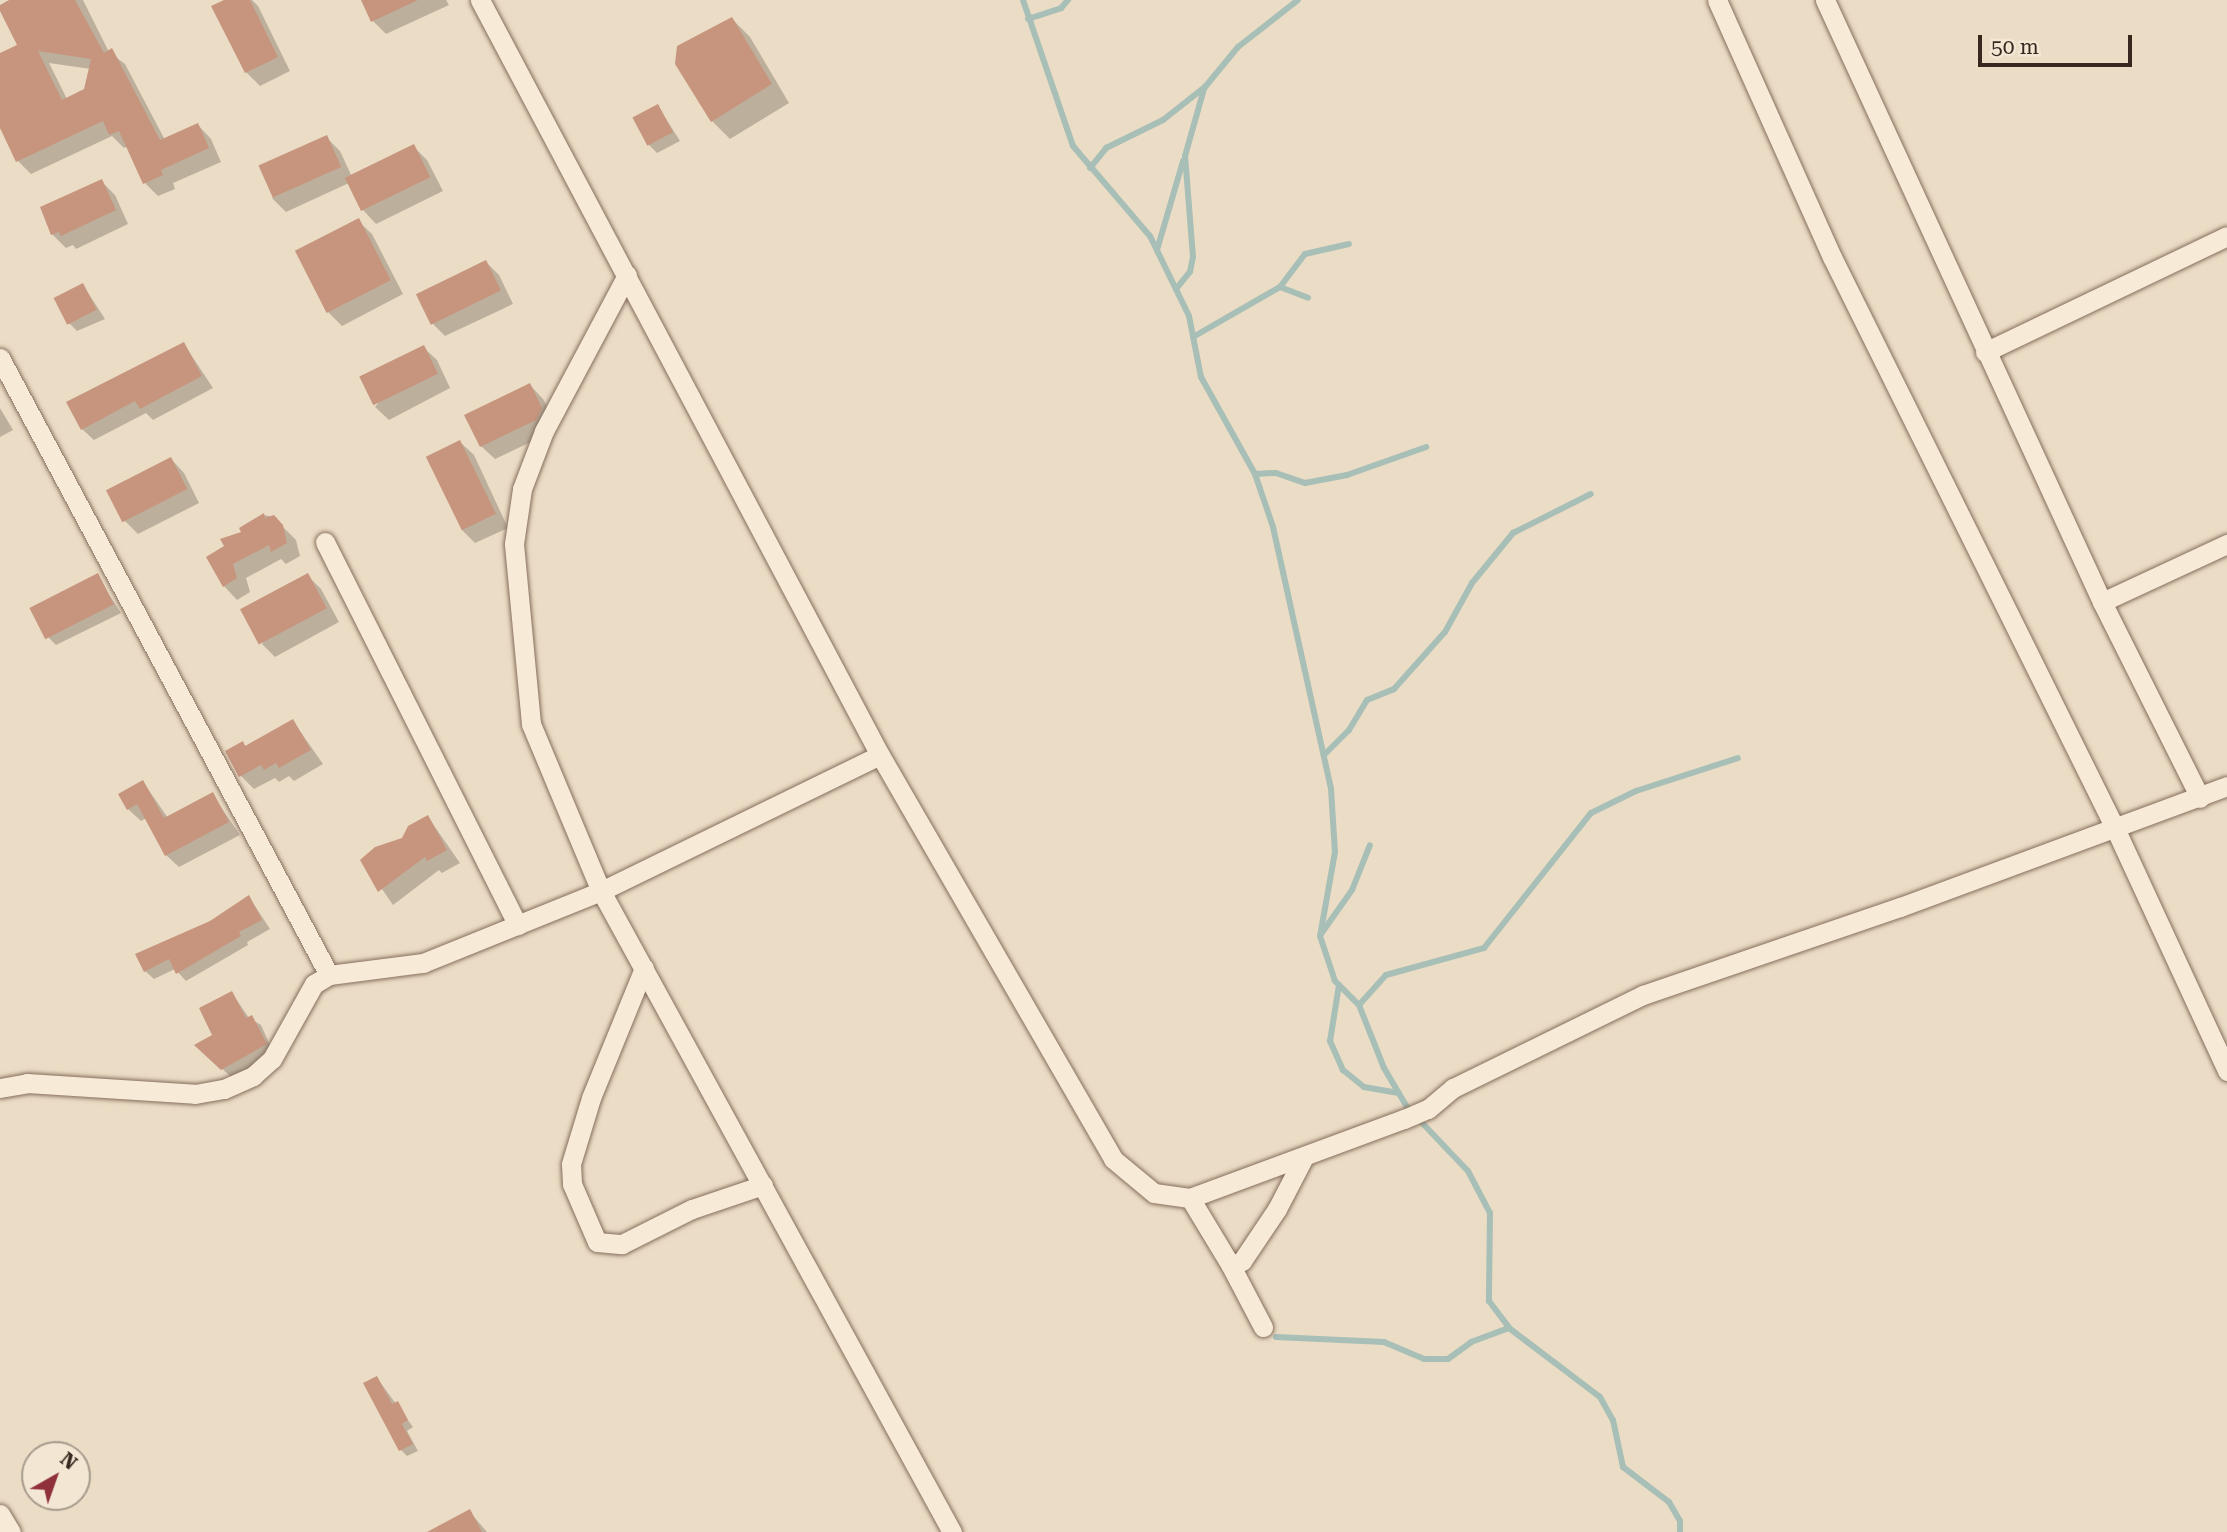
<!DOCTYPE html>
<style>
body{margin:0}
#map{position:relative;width:2227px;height:1532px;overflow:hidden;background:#ebdcc5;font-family:"Roboto Serif",serif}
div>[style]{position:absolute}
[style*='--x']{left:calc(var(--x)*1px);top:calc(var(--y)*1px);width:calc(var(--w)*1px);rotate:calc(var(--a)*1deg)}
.shadow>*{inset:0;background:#0003}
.stream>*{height:6px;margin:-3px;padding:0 3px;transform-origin:3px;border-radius:3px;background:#a7bfb6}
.building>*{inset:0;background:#c7957e;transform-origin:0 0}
.roads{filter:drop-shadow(0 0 2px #856e5c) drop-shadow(0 0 2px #856e5c)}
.street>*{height:19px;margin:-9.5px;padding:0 9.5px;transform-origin:9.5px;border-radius:9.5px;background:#f7ebd8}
span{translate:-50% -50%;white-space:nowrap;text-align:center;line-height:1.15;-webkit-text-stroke:5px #f3e7d4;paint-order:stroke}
.north{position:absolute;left:21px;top:1441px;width:70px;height:70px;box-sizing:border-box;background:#f3e7d4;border:2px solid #a79b8c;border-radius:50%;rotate:40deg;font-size:19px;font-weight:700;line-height:28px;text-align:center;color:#36281f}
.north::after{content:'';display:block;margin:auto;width:24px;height:32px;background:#90303a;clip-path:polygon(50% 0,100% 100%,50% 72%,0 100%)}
.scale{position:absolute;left:1978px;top:35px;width:154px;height:32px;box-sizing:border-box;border:4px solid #36281f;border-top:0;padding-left:9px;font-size:21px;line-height:24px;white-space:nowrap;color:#36281f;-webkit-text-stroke:5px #f3e7d4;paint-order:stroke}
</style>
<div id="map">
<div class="shadow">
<i style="clip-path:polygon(evenodd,14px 0,83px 0,109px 52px,125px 64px,165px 140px,198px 125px,211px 139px,221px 162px,173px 183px,175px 189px,158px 196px,145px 183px,128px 146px,124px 148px,112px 136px,31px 174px,18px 161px,0 126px,0 55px,19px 45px,0 7px,14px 0,49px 63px,91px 69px,86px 90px,67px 99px,49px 63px)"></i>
<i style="clip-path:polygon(228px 0,252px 0,258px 6px,290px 71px,260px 86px,246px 72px)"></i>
<i style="clip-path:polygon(363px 0,446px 0,449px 5px,386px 34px,373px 21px)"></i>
<i style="clip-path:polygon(732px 19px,750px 37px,789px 103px,730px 139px,712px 121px)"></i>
<i style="clip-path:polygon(658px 106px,680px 141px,657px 153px,648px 144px)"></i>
<i style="clip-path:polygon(326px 137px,340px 151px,352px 177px,413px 146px,427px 160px,443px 191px,376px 224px,363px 210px,349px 183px,286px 212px,272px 198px)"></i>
<i style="clip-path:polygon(101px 181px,115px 195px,128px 224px,76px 249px,73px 245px,66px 248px,52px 234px)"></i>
<i style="clip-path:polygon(358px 221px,372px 234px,403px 294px,342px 326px,328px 312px)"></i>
<i style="clip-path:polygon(486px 262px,499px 275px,513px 304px,445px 336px,431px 322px)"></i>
<i style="clip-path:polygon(83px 285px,105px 319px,77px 331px,68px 322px)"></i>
<i style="clip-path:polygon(184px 344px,213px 388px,153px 420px,146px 413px,94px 440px,82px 429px)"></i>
<i style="clip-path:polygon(423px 347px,437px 360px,450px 388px,389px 420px,375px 407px)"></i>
<i style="clip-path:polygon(530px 385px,543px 399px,555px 422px,550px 433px,495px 459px,481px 446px)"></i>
<i style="clip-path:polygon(0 408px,13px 430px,0 437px)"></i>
<i style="clip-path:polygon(460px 442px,474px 455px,508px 528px,475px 543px,462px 530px)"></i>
<i style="clip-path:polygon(171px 459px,184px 473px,199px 503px,138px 534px,124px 520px)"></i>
<i style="clip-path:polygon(264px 515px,273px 517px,296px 540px,300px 556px,286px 564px,281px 559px,246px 578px,250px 592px,237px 600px,224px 586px,243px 533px)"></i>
<i style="clip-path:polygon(307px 575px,321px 589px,339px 622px,275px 657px,262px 644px)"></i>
<i style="clip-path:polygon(97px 576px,121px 613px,56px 645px,47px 636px)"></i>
<i style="clip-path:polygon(293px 721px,323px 764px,294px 781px,289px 776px,279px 782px,275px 778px,254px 789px,241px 776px,243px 743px,246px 747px)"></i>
<i style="clip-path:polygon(143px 782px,168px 818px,212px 794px,240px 835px,179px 867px,166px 855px,147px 818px,141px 821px,128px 809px)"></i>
<i style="clip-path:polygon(428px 817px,460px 863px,442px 873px,439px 870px,393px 905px,362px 860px,404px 839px)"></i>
<i style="clip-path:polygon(249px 897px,270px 929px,247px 942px,248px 945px,186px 981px,175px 969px,154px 979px,145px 971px)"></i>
<i style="clip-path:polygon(232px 993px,249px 1018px,261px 1025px,274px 1054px,231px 1077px,197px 1045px,215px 1036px)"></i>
<i style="clip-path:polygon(377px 1378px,413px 1427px,407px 1431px,418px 1451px,407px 1456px,401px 1450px)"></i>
<i style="clip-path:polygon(469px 1511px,487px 1532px,436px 1532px)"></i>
</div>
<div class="stream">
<i style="--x:1023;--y:0;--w:154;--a:71.1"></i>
<i style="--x:1073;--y:146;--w:118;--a:49.5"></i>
<i style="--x:1150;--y:236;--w:89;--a:64"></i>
<i style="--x:1189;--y:316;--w:62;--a:78.9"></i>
<i style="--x:1201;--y:377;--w:111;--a:60.9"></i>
<i style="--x:1255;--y:474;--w:56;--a:71.2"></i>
<i style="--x:1273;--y:527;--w:268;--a:77.5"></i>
<i style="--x:1331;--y:789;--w:63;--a:86.4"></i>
<i style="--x:1335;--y:852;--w:85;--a:100.1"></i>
<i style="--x:1320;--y:936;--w:47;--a:71.6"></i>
<i style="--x:1335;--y:981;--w:34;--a:45"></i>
<i style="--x:1359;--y:1005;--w:68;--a:68.4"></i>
<i style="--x:1384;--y:1068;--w:45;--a:59.5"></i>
<i style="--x:1407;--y:1107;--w:88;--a:46.4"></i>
<i style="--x:1468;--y:1171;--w:47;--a:62.4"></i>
<i style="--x:1490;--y:1213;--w:88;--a:90.7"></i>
<i style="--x:1489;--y:1301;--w:34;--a:53"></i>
<i style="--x:1509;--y:1328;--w:114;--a:37.2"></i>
<i style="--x:1600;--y:1397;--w:26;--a:61"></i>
<i style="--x:1613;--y:1420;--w:48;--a:78"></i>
<i style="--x:1623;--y:1467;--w:58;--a:37.3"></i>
<i style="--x:1669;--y:1502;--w:22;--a:60"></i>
<i style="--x:1680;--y:1521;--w:11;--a:90"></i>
<i style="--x:1028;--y:19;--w:35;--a:-18"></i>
<i style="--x:1061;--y:8;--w:11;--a:-49"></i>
<i style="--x:1090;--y:168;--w:26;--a:-51"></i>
<i style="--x:1106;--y:148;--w:64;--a:-26.2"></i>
<i style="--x:1163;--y:120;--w:53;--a:-38.2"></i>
<i style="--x:1205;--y:87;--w:52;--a:-50.5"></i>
<i style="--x:1238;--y:47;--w:76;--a:-38.1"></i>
<i style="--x:1157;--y:250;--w:93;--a:-73.7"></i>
<i style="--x:1280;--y:287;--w:41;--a:-52.9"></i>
<i style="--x:1305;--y:254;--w:45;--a:-12.8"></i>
<i style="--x:1176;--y:289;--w:22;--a:-51"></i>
<i style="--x:1190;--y:272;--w:15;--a:-79"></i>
<i style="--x:1193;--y:257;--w:101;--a:-94.5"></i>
<i style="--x:1185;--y:156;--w:70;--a:-74.2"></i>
<i style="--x:1193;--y:337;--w:100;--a:-29.9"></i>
<i style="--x:1280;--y:287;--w:30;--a:21"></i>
<i style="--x:1255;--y:474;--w:21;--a:-3"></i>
<i style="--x:1276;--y:473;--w:31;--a:19"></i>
<i style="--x:1305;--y:483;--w:43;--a:-10.8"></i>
<i style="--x:1347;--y:475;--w:84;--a:-19.5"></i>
<i style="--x:1324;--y:755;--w:35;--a:-45"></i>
<i style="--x:1349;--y:730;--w:35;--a:-59"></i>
<i style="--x:1367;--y:700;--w:29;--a:-22"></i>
<i style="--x:1394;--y:689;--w:76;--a:-48.2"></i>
<i style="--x:1445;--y:632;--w:56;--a:-61.1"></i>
<i style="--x:1472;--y:583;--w:65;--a:-50.6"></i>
<i style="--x:1513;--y:533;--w:87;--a:-26.6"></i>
<i style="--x:1321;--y:934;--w:54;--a:-54.8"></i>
<i style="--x:1352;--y:890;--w:48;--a:-68.2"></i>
<i style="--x:1339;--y:985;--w:57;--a:99.1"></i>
<i style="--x:1330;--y:1041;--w:32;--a:66"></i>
<i style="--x:1343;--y:1070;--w:27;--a:39"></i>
<i style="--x:1364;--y:1087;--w:35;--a:10"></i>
<i style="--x:1359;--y:1005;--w:40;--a:-48"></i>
<i style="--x:1386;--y:975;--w:102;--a:-15.4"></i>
<i style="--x:1484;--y:948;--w:172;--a:-51.6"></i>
<i style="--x:1591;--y:813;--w:50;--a:-26.1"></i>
<i style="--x:1636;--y:791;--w:107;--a:-17.9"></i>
<i style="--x:1276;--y:1337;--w:108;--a:2.7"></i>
<i style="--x:1384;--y:1342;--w:43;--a:23"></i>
<i style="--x:1424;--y:1359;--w:24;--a:0"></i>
<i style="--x:1448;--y:1359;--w:29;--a:-36"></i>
<i style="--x:1471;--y:1342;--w:40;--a:-20.2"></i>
</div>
<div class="building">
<i style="clip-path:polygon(evenodd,9px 0,75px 0,104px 53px,112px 48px,160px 140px,198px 123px,209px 148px,161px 170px,163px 175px,143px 184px,119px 131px,109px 135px,103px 121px,16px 162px,0 128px,0 53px,17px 45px,0 11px,0 5px,9px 0,38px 51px,91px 59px,84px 89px,62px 100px,38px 51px)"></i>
<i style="clip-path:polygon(224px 0,250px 0,278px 57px,245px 73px,211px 6px)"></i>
<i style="clip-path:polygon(361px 0,418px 0,371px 22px)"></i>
<i style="clip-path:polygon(732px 17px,772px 84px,711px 122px,675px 64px,677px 46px)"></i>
<i style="left:658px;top:104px;width:32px;height:29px;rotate:62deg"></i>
<i style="left:327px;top:135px;width:35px;height:75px;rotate:66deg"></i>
<i style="left:414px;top:144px;width:37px;height:77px;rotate:64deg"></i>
<i style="clip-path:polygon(102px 179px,116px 210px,61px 236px,59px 232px,51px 235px,40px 207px)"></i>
<i style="left:359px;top:218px;width:70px;height:72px;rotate:63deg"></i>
<i style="left:486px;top:260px;width:34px;height:78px;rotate:64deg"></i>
<i style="left:83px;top:283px;width:30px;height:33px;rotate:63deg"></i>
<i style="clip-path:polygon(184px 342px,202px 376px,140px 409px,135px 401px,81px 430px,66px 402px)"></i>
<i style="left:424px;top:345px;width:32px;height:72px;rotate:64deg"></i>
<i style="clip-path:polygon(530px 383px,542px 408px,536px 420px,480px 447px,464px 415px)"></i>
<i style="left:460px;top:440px;width:82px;height:38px;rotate:64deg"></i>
<i style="left:171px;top:457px;width:36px;height:73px;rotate:63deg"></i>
<i style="clip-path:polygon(264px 513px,265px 518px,274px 515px,283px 525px,287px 543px,271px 552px,269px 545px,233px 564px,237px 578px,223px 587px,206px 557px,224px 546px,220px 539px,241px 532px,239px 528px)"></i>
<i style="left:98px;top:573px;width:35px;height:77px;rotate:63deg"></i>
<i style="left:308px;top:573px;width:40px;height:77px;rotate:62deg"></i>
<i style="clip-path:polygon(293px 719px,311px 750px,279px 768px,276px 763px,264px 770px,261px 765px,239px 777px,225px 751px,243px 741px,245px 746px)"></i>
<i style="clip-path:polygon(143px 780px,164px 818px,213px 792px,229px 822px,165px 856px,137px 804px,127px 810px,118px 794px)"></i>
<i style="clip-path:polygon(428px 815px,447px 850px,427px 861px,425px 857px,378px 892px,360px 860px,375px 847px,402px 838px,408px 826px)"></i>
<i style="clip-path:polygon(249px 895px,262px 920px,239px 932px,241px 936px,176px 974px,169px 959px,144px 972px,135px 954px,210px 921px)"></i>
<i style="clip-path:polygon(232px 991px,246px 1018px,252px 1015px,267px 1044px,221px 1070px,194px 1045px,212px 1035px,199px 1008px)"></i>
<i style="clip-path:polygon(377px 1376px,392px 1404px,398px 1401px,408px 1420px,402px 1424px,413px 1444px,399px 1451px,363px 1383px)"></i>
<i style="clip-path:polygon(470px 1509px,482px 1532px,427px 1532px)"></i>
</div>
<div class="roads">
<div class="street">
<i style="--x:480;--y:0;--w:854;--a:62.09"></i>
<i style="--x:880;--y:755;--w:466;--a:60"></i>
<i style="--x:1113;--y:1159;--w:53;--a:39.7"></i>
<i style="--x:1154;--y:1193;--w:36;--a:8"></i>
<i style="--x:1190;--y:1198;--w:228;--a:-20.3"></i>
<i style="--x:1404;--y:1119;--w:26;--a:-23"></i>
<i style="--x:1428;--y:1109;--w:33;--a:-40"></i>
<i style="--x:1453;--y:1088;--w:212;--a:-26.1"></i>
<i style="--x:1643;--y:995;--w:272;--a:-18.9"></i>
<i style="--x:1900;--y:907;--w:349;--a:-20.3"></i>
<i style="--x:1717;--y:0;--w:282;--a:65.9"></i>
<i style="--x:1832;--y:257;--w:635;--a:63.64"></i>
<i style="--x:2114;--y:826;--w:270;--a:65.2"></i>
<i style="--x:1825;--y:0;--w:663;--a:65.29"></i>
<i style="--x:2102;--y:602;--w:219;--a:63.4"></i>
<i style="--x:627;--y:275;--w:177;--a:118"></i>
<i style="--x:544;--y:431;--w:62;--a:110.8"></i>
<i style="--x:522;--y:489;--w:56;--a:98.3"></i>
<i style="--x:514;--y:544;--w:181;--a:84.6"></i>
<i style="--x:531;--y:724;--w:181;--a:67.3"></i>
<i style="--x:601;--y:891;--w:731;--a:61.3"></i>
<i style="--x:1985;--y:352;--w:268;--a:-25.6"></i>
<i style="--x:0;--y:358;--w:699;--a:61.93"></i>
<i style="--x:325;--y:542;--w:429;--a:63.3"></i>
<i style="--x:2102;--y:602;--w:138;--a:-24.9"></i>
<i style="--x:644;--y:968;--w:140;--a:112.2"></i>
<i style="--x:591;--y:1098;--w:69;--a:106.9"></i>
<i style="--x:571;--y:1164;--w:20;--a:87"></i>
<i style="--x:572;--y:1184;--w:63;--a:66.7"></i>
<i style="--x:597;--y:1242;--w:25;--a:5"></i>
<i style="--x:622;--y:1244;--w:78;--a:-26.6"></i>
<i style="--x:692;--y:1209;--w:75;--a:-18.7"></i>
<i style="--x:0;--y:1088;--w:27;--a:-10"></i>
<i style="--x:27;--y:1083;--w:168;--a:3.7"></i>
<i style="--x:195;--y:1094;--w:29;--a:-10"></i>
<i style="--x:224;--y:1089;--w:32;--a:-24"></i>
<i style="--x:253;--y:1076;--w:25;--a:-42"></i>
<i style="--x:272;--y:1059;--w:86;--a:-60.8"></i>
<i style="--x:314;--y:984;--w:17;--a:-31"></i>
<i style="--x:329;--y:975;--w:95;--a:-7.3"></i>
<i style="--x:423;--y:963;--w:192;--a:-22"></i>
<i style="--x:601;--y:891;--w:310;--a:-26"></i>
<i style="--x:1190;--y:1198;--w:79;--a:58.9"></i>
<i style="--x:1231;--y:1266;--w:12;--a:-24"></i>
<i style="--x:1242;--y:1261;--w:63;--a:-56.1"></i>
<i style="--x:1277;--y:1209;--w:59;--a:-62.6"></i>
<i style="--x:1231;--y:1266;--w:69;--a:62.3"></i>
<i style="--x:0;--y:1514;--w:21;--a:59"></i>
</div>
</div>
<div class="north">N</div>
<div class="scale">50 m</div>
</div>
